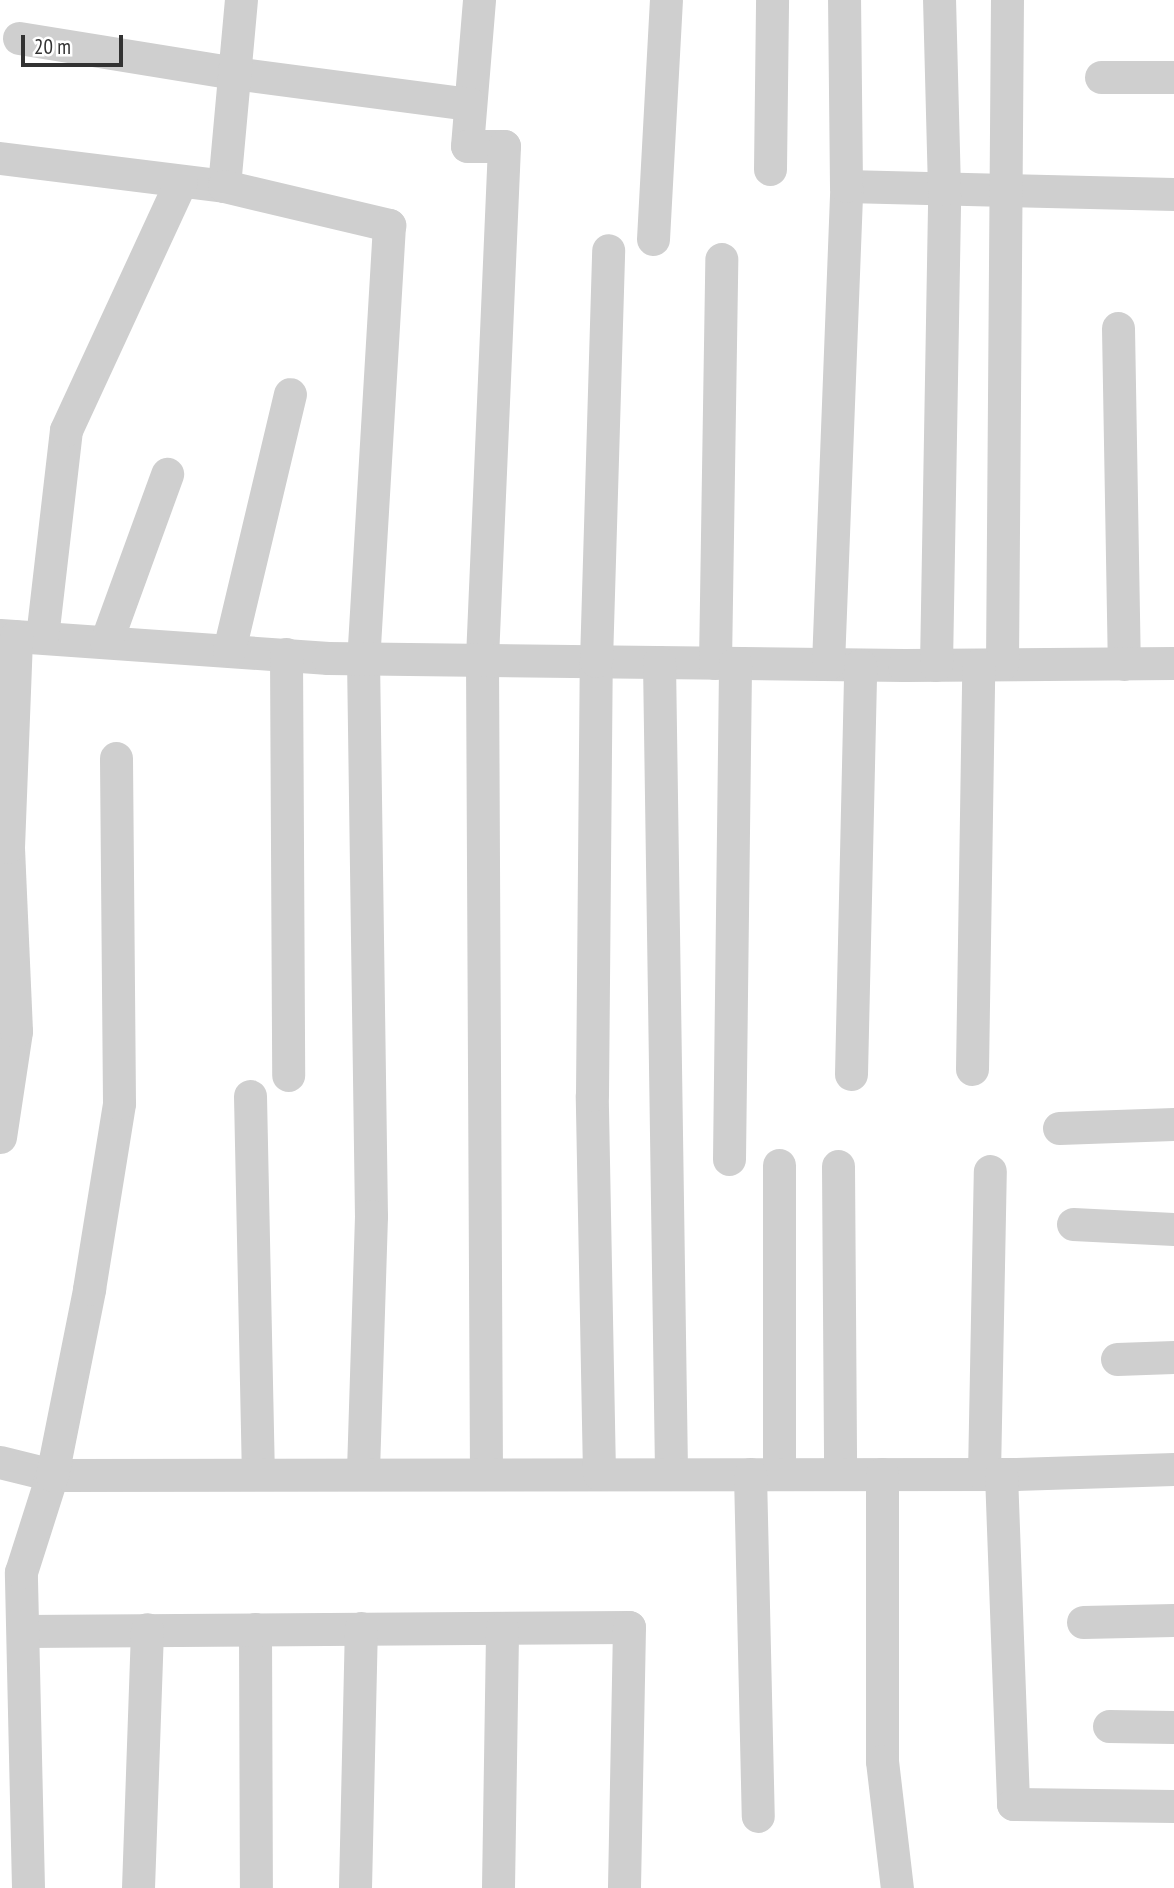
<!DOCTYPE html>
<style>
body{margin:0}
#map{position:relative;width:1174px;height:1888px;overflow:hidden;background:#fff;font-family:"PT Sans Narrow",sans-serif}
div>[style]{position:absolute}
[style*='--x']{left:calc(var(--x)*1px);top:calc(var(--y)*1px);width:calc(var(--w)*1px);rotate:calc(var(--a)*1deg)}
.minor>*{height:33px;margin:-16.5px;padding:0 16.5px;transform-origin:16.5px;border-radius:16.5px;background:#cfcfcf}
span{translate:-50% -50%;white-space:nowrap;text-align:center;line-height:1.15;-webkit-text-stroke:7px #fff;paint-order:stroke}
.scale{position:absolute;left:21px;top:35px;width:102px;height:32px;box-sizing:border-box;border:4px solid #323232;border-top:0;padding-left:9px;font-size:21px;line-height:24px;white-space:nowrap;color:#323232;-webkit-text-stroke:5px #fff;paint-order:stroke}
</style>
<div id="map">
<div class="minor">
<i style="--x:479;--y:0;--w:146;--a:94.7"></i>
<i style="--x:467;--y:146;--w:37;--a:0"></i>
<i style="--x:504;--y:146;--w:513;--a:92.46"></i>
<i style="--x:482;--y:659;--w:815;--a:89.72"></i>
<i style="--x:19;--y:38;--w:218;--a:9.2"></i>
<i style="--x:234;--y:73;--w:238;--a:7.5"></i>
<i style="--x:1101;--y:77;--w:73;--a:0"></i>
<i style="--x:0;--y:158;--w:226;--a:7.1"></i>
<i style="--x:224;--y:186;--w:187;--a:-84.8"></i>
<i style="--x:770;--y:169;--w:169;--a:-89.3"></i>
<i style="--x:224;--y:186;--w:170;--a:13.3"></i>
<i style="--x:389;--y:225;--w:434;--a:93.4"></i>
<i style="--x:363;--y:658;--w:558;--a:89.18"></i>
<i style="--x:371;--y:1216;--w:258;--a:91.8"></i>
<i style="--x:846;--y:186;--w:328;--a:1.4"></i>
<i style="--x:653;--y:239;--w:239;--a:-86.9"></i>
<i style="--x:1118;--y:328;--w:336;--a:89"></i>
<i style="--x:0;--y:635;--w:329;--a:4"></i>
<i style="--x:328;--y:658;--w:576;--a:0.7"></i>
<i style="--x:904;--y:665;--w:270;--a:-0.4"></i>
<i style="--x:42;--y:637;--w:208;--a:-83.4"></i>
<i style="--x:66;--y:430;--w:274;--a:-65.2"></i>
<i style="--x:106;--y:642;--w:179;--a:-70"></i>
<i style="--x:229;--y:650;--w:263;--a:-76.6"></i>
<i style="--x:286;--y:654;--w:421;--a:89.7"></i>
<i style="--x:659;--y:662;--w:812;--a:89.15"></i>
<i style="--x:715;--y:663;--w:404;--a:-89.1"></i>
<i style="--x:828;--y:664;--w:478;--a:-87.8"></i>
<i style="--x:846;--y:186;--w:186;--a:-90.6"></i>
<i style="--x:1002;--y:664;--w:664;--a:-89.57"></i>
<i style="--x:936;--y:665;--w:476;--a:-89"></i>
<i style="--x:944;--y:189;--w:189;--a:-91.5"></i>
<i style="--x:972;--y:1069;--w:404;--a:-89.1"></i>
<i style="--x:851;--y:1074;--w:409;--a:-88.7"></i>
<i style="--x:250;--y:1096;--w:378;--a:88.8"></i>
<i style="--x:1059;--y:1128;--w:115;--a:-2"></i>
<i style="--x:0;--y:1137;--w:107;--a:-81.4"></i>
<i style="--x:16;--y:1031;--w:184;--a:-92.5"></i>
<i style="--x:8;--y:847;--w:211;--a:-87.8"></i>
<i style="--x:729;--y:1159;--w:496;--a:-89.3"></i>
<i style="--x:779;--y:1165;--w:309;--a:90"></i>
<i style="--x:838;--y:1166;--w:308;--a:89.6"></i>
<i style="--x:1073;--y:1224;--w:101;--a:2.8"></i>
<i style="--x:1117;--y:1359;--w:57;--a:-2"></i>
<i style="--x:0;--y:1462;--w:54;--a:14"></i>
<i style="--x:52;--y:1475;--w:963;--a:-0.06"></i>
<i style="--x:1015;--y:1474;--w:159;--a:-1.8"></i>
<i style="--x:599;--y:1474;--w:379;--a:-91.1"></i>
<i style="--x:592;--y:1095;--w:434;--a:-89.5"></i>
<i style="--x:596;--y:661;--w:411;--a:-88.3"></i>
<i style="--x:750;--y:1474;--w:342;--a:88.7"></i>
<i style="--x:882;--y:1474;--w:287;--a:90"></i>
<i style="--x:882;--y:1761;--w:128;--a:83.3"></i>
<i style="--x:984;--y:1474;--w:303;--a:-88.9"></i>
<i style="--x:1001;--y:1474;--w:330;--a:87.9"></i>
<i style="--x:1013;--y:1804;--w:161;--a:0.7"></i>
<i style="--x:1083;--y:1622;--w:91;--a:-1.3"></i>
<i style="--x:255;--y:1629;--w:259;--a:89.8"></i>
<i style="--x:23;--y:1631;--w:606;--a:-0.38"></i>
<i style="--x:629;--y:1627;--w:261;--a:91.1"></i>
<i style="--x:1109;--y:1726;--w:65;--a:0.9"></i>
<i style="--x:28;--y:1888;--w:316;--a:-91.3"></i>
<i style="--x:21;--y:1572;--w:102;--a:-72.3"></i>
<i style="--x:52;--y:1475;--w:190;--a:-78.7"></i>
<i style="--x:89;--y:1289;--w:188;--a:-80.8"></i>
<i style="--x:119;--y:1103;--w:345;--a:-90.5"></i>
<i style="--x:138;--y:1888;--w:259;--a:-88"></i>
<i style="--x:355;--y:1888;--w:260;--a:-88.7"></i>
<i style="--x:498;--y:1888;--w:260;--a:-89.1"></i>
</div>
<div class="scale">20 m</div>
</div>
